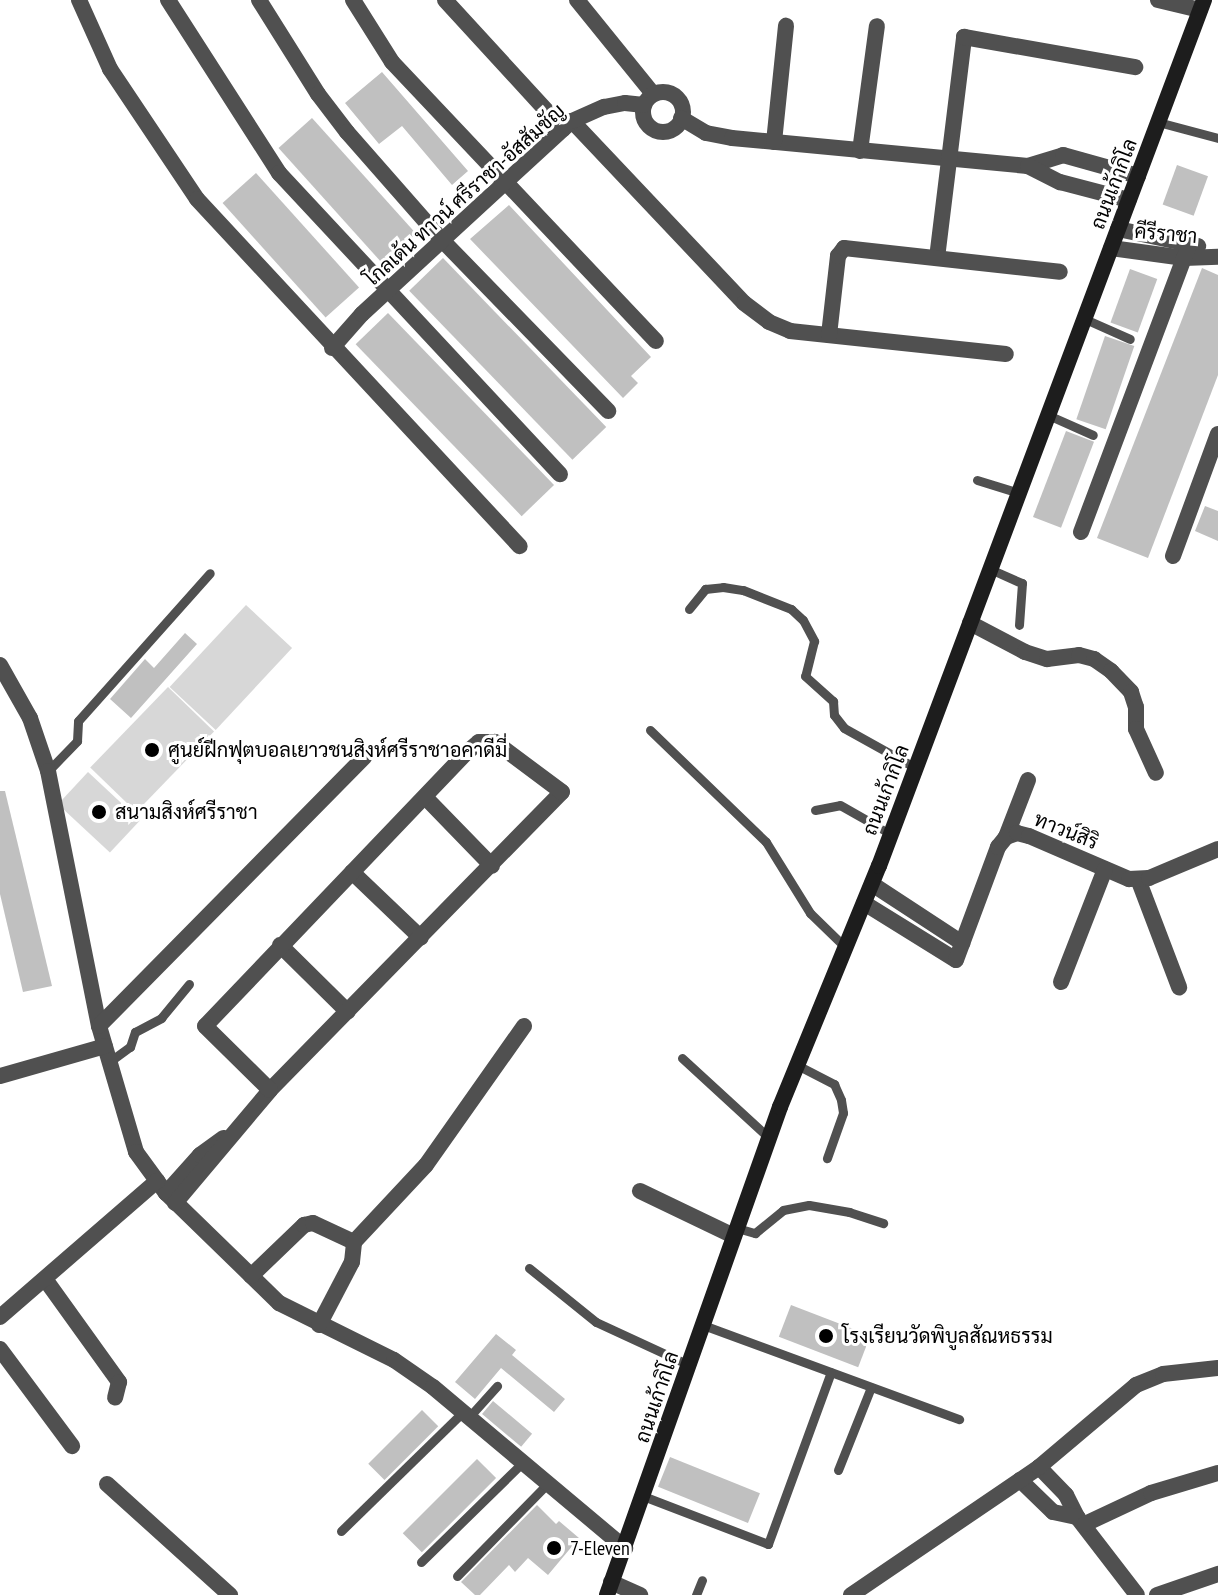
<!DOCTYPE html>
<meta charset="utf-8">
<style>
body{margin:0}
#map{position:relative;width:1218px;height:1595px;overflow:hidden;background:#fff;font-family:"PT Sans Narrow",Sarabun,sans-serif}
div>[style]{position:absolute}
[style*='--x']{left:calc(var(--x)*1px);top:calc(var(--y)*1px);width:calc(var(--w)*1px);rotate:calc(var(--a)*1deg)}
.green>*{inset:0;background:#d7d7d7;transform-origin:0 0}
.building>*{inset:0;background:#c0c0c0;transform-origin:0 0}
.service>*{height:9px;margin:-4.5px;padding:0 4.5px;transform-origin:4.5px;border-radius:4.5px;background:#505050}
.minor>*{height:16px;margin:-8px;padding:0 8px;transform-origin:8px;border-radius:8px;background:#505050}
.minor>.ring{margin:-8px;padding:0;box-sizing:content-box;background:none;border:16px solid #505050;border-radius:50%}
.secondary>*{height:16px;margin:-8px;padding:0 8px;transform-origin:8px;border-radius:8px;background:#1d1d1d}
.dots>*{width:22px;height:22px;translate:-50% -50%;box-sizing:border-box;border:4px solid #fff;border-radius:50%}
span{translate:-50% -50%;white-space:nowrap;text-align:center;line-height:1.15;-webkit-text-stroke:6px #fff;paint-order:stroke}
.street-label{font-size:20px;color:#000}
.poi-label{font-size:20px;color:#000}
.left{translate:0 -50%;text-align:left}
</style>
<div id="map">
<div class="green">
<i style="left:246px;top:605px;width:63px;height:112px;rotate:43deg"></i>
<i style="left:168px;top:687px;width:64px;height:112px;rotate:44deg"></i>
<i style="left:88px;top:772px;width:71px;height:44px;rotate:43deg"></i>
</div>
<div class="building">
<i style="clip-path:polygon(382px 72px,468px 171px,452px 185px,402px 126px,379px 144px,345px 103px)"></i>
<i style="left:312px;top:118px;width:156px;height:45px;rotate:48deg"></i>
<i style="left:1177px;top:165px;width:33px;height:42px;rotate:20deg"></i>
<i style="left:256px;top:173px;width:154px;height:45px;rotate:48deg"></i>
<i style="clip-path:polygon(509px 205px,651px 357px,631px 376px,638px 383px,623px 398px,470px 239px)"></i>
<i style="left:443px;top:258px;width:235px;height:47px;rotate:46deg"></i>
<i style="clip-path:polygon(1202px 268px,1218px 275px,1218px 375px,1148px 558px,1097px 538px)"></i>
<i style="left:1130px;top:269px;width:29px;height:57px;rotate:20deg"></i>
<i style="left:388px;top:313px;width:239px;height:45px;rotate:46deg"></i>
<i style="left:1105px;top:336px;width:31px;height:88px;rotate:19deg"></i>
<i style="left:1066px;top:431px;width:30px;height:92px;rotate:21deg"></i>
<i style="clip-path:polygon(1205px 506px,1218px 511px,1218px 541px,1195px 531px)"></i>
<i style="clip-path:polygon(185px 633px,197px 644px,131px 718px,110px 699px,145px 659px,154px 668px)"></i>
<i style="clip-path:polygon(0 791px,5px 791px,52px 986px,23px 992px,0 894px)"></i>
<i style="left:791px;top:1305px;width:85px;height:34px;rotate:21deg"></i>
<i style="clip-path:polygon(496px 1334px,516px 1350px,512px 1355px,565px 1399px,554px 1412px,501px 1368px,475px 1399px,455px 1382px)"></i>
<i style="left:493px;top:1401px;width:51px;height:17px;rotate:40deg"></i>
<i style="left:422px;top:1410px;width:23px;height:76px;rotate:45deg"></i>
<i style="left:670px;top:1457px;width:97px;height:32px;rotate:22deg"></i>
<i style="left:477px;top:1459px;width:27px;height:105px;rotate:45deg"></i>
<i style="clip-path:polygon(537px 1505px,556px 1524px,559px 1521px,579px 1538px,548px 1575px,528px 1558px,515px 1572px,509px 1565px,480px 1595px,475px 1595px,461px 1582px)"></i>
</div>
<div class="service">
<i style="--x:1158;--y:122;--w:62;--a:14.9"></i>
<i style="--x:1085;--y:319;--w:49;--a:24"></i>
<i style="--x:1048;--y:415;--w:49;--a:24"></i>
<i style="--x:977;--y:480;--w:44;--a:17.2"></i>
<i style="--x:990;--y:569;--w:35;--a:24"></i>
<i style="--x:1022;--y:583;--w:42;--a:94.1"></i>
<i style="--x:689;--y:609;--w:26;--a:-51"></i>
<i style="--x:705;--y:589;--w:18;--a:-6"></i>
<i style="--x:723;--y:587;--w:20;--a:9"></i>
<i style="--x:743;--y:590;--w:52;--a:21.6"></i>
<i style="--x:791;--y:609;--w:16;--a:43"></i>
<i style="--x:803;--y:620;--w:24;--a:62"></i>
<i style="--x:814;--y:641;--w:36;--a:104"></i>
<i style="--x:805;--y:676;--w:38;--a:42"></i>
<i style="--x:833;--y:701;--w:14;--a:86"></i>
<i style="--x:834;--y:715;--w:16;--a:52"></i>
<i style="--x:844;--y:728;--w:82;--a:29.1"></i>
<i style="--x:650;--y:730;--w:161;--a:44"></i>
<i style="--x:766;--y:842;--w:84;--a:58.2"></i>
<i style="--x:810;--y:913;--w:50;--a:44.2"></i>
<i style="--x:48;--y:771;--w:42;--a:-46"></i>
<i style="--x:77;--y:741;--w:20;--a:-87"></i>
<i style="--x:78;--y:721;--w:198;--a:-48.3"></i>
<i style="--x:815;--y:810;--w:25;--a:-11"></i>
<i style="--x:840;--y:805;--w:59;--a:29.6"></i>
<i style="--x:682;--y:1058;--w:118;--a:42.6"></i>
<i style="--x:109;--y:1062;--w:26;--a:-36"></i>
<i style="--x:130;--y:1047;--w:16;--a:-72"></i>
<i style="--x:135;--y:1032;--w:30;--a:-28"></i>
<i style="--x:161;--y:1018;--w:44;--a:-50.5"></i>
<i style="--x:797;--y:1065;--w:42;--a:27.2"></i>
<i style="--x:834;--y:1084;--w:17;--a:66"></i>
<i style="--x:841;--y:1100;--w:13;--a:81"></i>
<i style="--x:843;--y:1113;--w:48;--a:109.6"></i>
<i style="--x:737;--y:1228;--w:19;--a:16"></i>
<i style="--x:755;--y:1233;--w:36;--a:-39"></i>
<i style="--x:783;--y:1210;--w:26;--a:-11"></i>
<i style="--x:809;--y:1205;--w:41;--a:9.9"></i>
<i style="--x:849;--y:1212;--w:36;--a:18"></i>
<i style="--x:529;--y:1268;--w:86;--a:38.9"></i>
<i style="--x:596;--y:1322;--w:102;--a:24.8"></i>
<i style="--x:703;--y:1325;--w:273;--a:20.2"></i>
<i style="--x:469;--y:1417;--w:42;--a:-47.9"></i>
<i style="--x:838;--y:1470;--w:89;--a:-68.3"></i>
<i style="--x:643;--y:1496;--w:134;--a:21"></i>
<i style="--x:768;--y:1544;--w:183;--a:-69.9"></i>
<i style="--x:341;--y:1531;--w:170;--a:-44.3"></i>
<i style="--x:421;--y:1562;--w:141;--a:-44.4"></i>
<i style="--x:457;--y:1576;--w:129;--a:-45.6"></i>
<i style="--x:696;--y:1595;--w:16;--a:-68"></i>
</div>
<div class="minor">
<i style="--x:79;--y:0;--w:76;--a:65.8"></i>
<i style="--x:110;--y:69;--w:156;--a:56.2"></i>
<i style="--x:197;--y:199;--w:474;--a:47.1"></i>
<i style="--x:168;--y:0;--w:206;--a:57.3"></i>
<i style="--x:279;--y:173;--w:412;--a:47"></i>
<i style="--x:259;--y:0;--w:111;--a:57.9"></i>
<i style="--x:318;--y:94;--w:48;--a:52.7"></i>
<i style="--x:347;--y:132;--w:142;--a:48.7"></i>
<i style="--x:441;--y:239;--w:240;--a:45.8"></i>
<i style="--x:353;--y:0;--w:73;--a:57.8"></i>
<i style="--x:392;--y:62;--w:384;--a:46.6"></i>
<i style="--x:445;--y:0;--w:175;--a:47.5"></i>
<i style="--x:577;--y:0;--w:121;--a:51"></i>
<i style="--x:1158;--y:0;--w:43;--a:13.4"></i>
<i class="ring" style="left:643px;top:92px;width:24px;height:24px"></i>
<i style="--x:681;--y:118;--w:29;--a:31"></i>
<i style="--x:706;--y:133;--w:26;--a:11"></i>
<i style="--x:732;--y:138;--w:297;--a:5.4"></i>
<i style="--x:1028;--y:166;--w:37;--a:-17"></i>
<i style="--x:1063;--y:155;--w:78;--a:15.6"></i>
<i style="--x:572;--y:121;--w:250;--a:46.6"></i>
<i style="--x:744;--y:303;--w:31;--a:37"></i>
<i style="--x:769;--y:322;--w:23;--a:23"></i>
<i style="--x:790;--y:331;--w:217;--a:6.1"></i>
<i style="--x:774;--y:142;--w:117;--a:-84.1"></i>
<i style="--x:860;--y:151;--w:126;--a:-82.3"></i>
<i style="--x:1028;--y:166;--w:36;--a:27"></i>
<i style="--x:1060;--y:182;--w:71;--a:14.6"></i>
<i style="--x:1118;--y:229;--w:82;--a:12"></i>
<i style="--x:1111;--y:248;--w:74;--a:7.8"></i>
<i style="--x:1184;--y:258;--w:34;--a:-2"></i>
<i style="--x:937;--y:258;--w:223;--a:-83"></i>
<i style="--x:964;--y:37;--w:174;--a:10"></i>
<i style="--x:829;--y:335;--w:80;--a:-83.5"></i>
<i style="--x:838;--y:256;--w:10;--a:-53"></i>
<i style="--x:844;--y:248;--w:217;--a:6.3"></i>
<i style="--x:332;--y:348;--w:45;--a:-48.6"></i>
<i style="--x:362;--y:314;--w:285;--a:-42.6"></i>
<i style="--x:572;--y:121;--w:35;--a:-24"></i>
<i style="--x:604;--y:107;--w:21;--a:-11"></i>
<i style="--x:625;--y:103;--w:19;--a:6"></i>
<i style="--x:1081;--y:532;--w:310;--a:-69.4"></i>
<i style="--x:1173;--y:556;--w:130;--a:-69.8"></i>
<i style="--x:970;--y:623;--w:62;--a:27.8"></i>
<i style="--x:1025;--y:652;--w:23;--a:18"></i>
<i style="--x:1047;--y:659;--w:32;--a:-7"></i>
<i style="--x:1079;--y:655;--w:16;--a:15"></i>
<i style="--x:1094;--y:659;--w:21;--a:35"></i>
<i style="--x:1111;--y:671;--w:29;--a:46"></i>
<i style="--x:1131;--y:692;--w:16;--a:72"></i>
<i style="--x:1136;--y:707;--w:22;--a:90"></i>
<i style="--x:1136;--y:729;--w:48;--a:65.6"></i>
<i style="--x:0;--y:665;--w:61;--a:60.5"></i>
<i style="--x:30;--y:718;--w:56;--a:71.2"></i>
<i style="--x:48;--y:771;--w:260;--a:78.7"></i>
<i style="--x:99;--y:1026;--w:131;--a:73.6"></i>
<i style="--x:136;--y:1152;--w:51;--a:53.8"></i>
<i style="--x:166;--y:1193;--w:158;--a:44.2"></i>
<i style="--x:279;--y:1303;--w:128;--a:26.4"></i>
<i style="--x:394;--y:1360;--w:47;--a:34.7"></i>
<i style="--x:433;--y:1387;--w:251;--a:40"></i>
<i style="--x:425;--y:797;--w:96;--a:45.8"></i>
<i style="--x:1006;--y:837;--w:61;--a:-68.9"></i>
<i style="--x:352;--y:872;--w:95;--a:43.7"></i>
<i style="--x:1138;--y:879;--w:116;--a:69.2"></i>
<i style="--x:872;--y:884;--w:108;--a:33.2"></i>
<i style="--x:864;--y:903;--w:108;--a:31.8"></i>
<i style="--x:956;--y:960;--w:121;--a:-69.6"></i>
<i style="--x:998;--y:847;--w:13;--a:-51"></i>
<i style="--x:1006;--y:837;--w:12;--a:-20"></i>
<i style="--x:1017;--y:833;--w:12;--a:14"></i>
<i style="--x:1029;--y:836;--w:109;--a:23.3"></i>
<i style="--x:1129;--y:879;--w:20;--a:-3"></i>
<i style="--x:1149;--y:878;--w:75;--a:-22.8"></i>
<i style="--x:280;--y:945;--w:95;--a:44.6"></i>
<i style="--x:1061;--y:982;--w:121;--a:-68.7"></i>
<i style="--x:99;--y:1026;--w:378;--a:-45.4"></i>
<i style="--x:0;--y:1076;--w:109;--a:-15.9"></i>
<i style="--x:640;--y:1191;--w:104;--a:25.6"></i>
<i style="--x:166;--y:1193;--w:51;--a:-48.2"></i>
<i style="--x:200;--y:1155;--w:29;--a:-36"></i>
<i style="--x:175;--y:1203;--w:148;--a:-49.9"></i>
<i style="--x:270;--y:1090;--w:417;--a:-45.6"></i>
<i style="--x:562;--y:792;--w:84;--a:-143.3"></i>
<i style="--x:495;--y:742;--w:16;--a:180"></i>
<i style="--x:479;--y:742;--w:16;--a:140"></i>
<i style="--x:467;--y:752;--w:379;--a:133.7"></i>
<i style="--x:205;--y:1026;--w:91;--a:44.6"></i>
<i style="--x:251;--y:1276;--w:74;--a:-43.9"></i>
<i style="--x:304;--y:1225;--w:9;--a:-13"></i>
<i style="--x:313;--y:1223;--w:45;--a:24.9"></i>
<i style="--x:354;--y:1242;--w:105;--a:-46.9"></i>
<i style="--x:426;--y:1165;--w:170;--a:-54.8"></i>
<i style="--x:45;--y:1279;--w:127;--a:54.3"></i>
<i style="--x:119;--y:1382;--w:16;--a:104"></i>
<i style="--x:0;--y:1317;--w:208;--a:-40.9"></i>
<i style="--x:319;--y:1325;--w:71;--a:-62.4"></i>
<i style="--x:352;--y:1262;--w:20;--a:-84"></i>
<i style="--x:0;--y:1349;--w:121;--a:53.4"></i>
<i style="--x:1039;--y:1467;--w:39;--a:46"></i>
<i style="--x:1066;--y:1495;--w:25;--a:63"></i>
<i style="--x:1077;--y:1517;--w:98;--a:52.4"></i>
<i style="--x:1020;--y:1480;--w:46;--a:44.1"></i>
<i style="--x:1053;--y:1512;--w:25;--a:12"></i>
<i style="--x:107;--y:1484;--w:166;--a:42.1"></i>
<i style="--x:1085;--y:1524;--w:73;--a:-25.2"></i>
<i style="--x:1151;--y:1493;--w:70;--a:-16.6"></i>
<i style="--x:611;--y:1582;--w:32;--a:24"></i>
<i style="--x:851;--y:1595;--w:227;--a:-34.2"></i>
<i style="--x:1039;--y:1467;--w:127;--a:-40.2"></i>
<i style="--x:1136;--y:1385;--w:29;--a:-22"></i>
<i style="--x:1163;--y:1374;--w:55;--a:-6.2"></i>
<i style="--x:1157;--y:1595;--w:65;--a:-19"></i>
</div>
<div class="secondary">
<i style="--x:607;--y:1595;--w:518;--a:-70.48"></i>
<i style="--x:780;--y:1107;--w:261;--a:-67.7"></i>
<i style="--x:879;--y:866;--w:925;--a:-69.43"></i>
</div>
<div class="dots">
<i style="left:152px;top:750px;background:#000"></i>
<i style="left:99px;top:812px;background:#000"></i>
<i style="left:826px;top:1336px;background:#000"></i>
<i style="left:554px;top:1548px;background:#000"></i>
</div>
<div class="street-label">
<span style="left:1114px;top:184px;rotate:-69deg">ถนนเก้ากิโล</span>
<span style="left:465px;top:195px;rotate:-42deg">โกลเด้น ทาวน์ ศรีราชา-อัสสัมชัญ</span>
<span style="left:1166px;top:234px;rotate:5deg">คีรีราชา</span>
<span style="left:886px;top:790px;rotate:-69deg">ถนนเก้ากิโล</span>
<span style="left:1066px;top:831px;rotate:22deg">ทาวน์สิริ</span>
<span style="left:657px;top:1397px;rotate:-71deg">ถนนเก้ากิโล</span>
</div>
<div class="poi-label">
<span class="left" style="left:168px;top:750px">ศูนย์ฝีกฟุตบอลเยาวชนสิงห์ศรีราชาอคาดีมี่</span>
<span class="left" style="left:115px;top:812px">สนามสิงห์ศรีราชา</span>
<span class="left" style="left:842px;top:1336px">โรงเรียนวัดพิบูลสัณหธรรม</span>
<span class="left" style="left:570px;top:1548px">7-Eleven</span>
</div>
</div>
